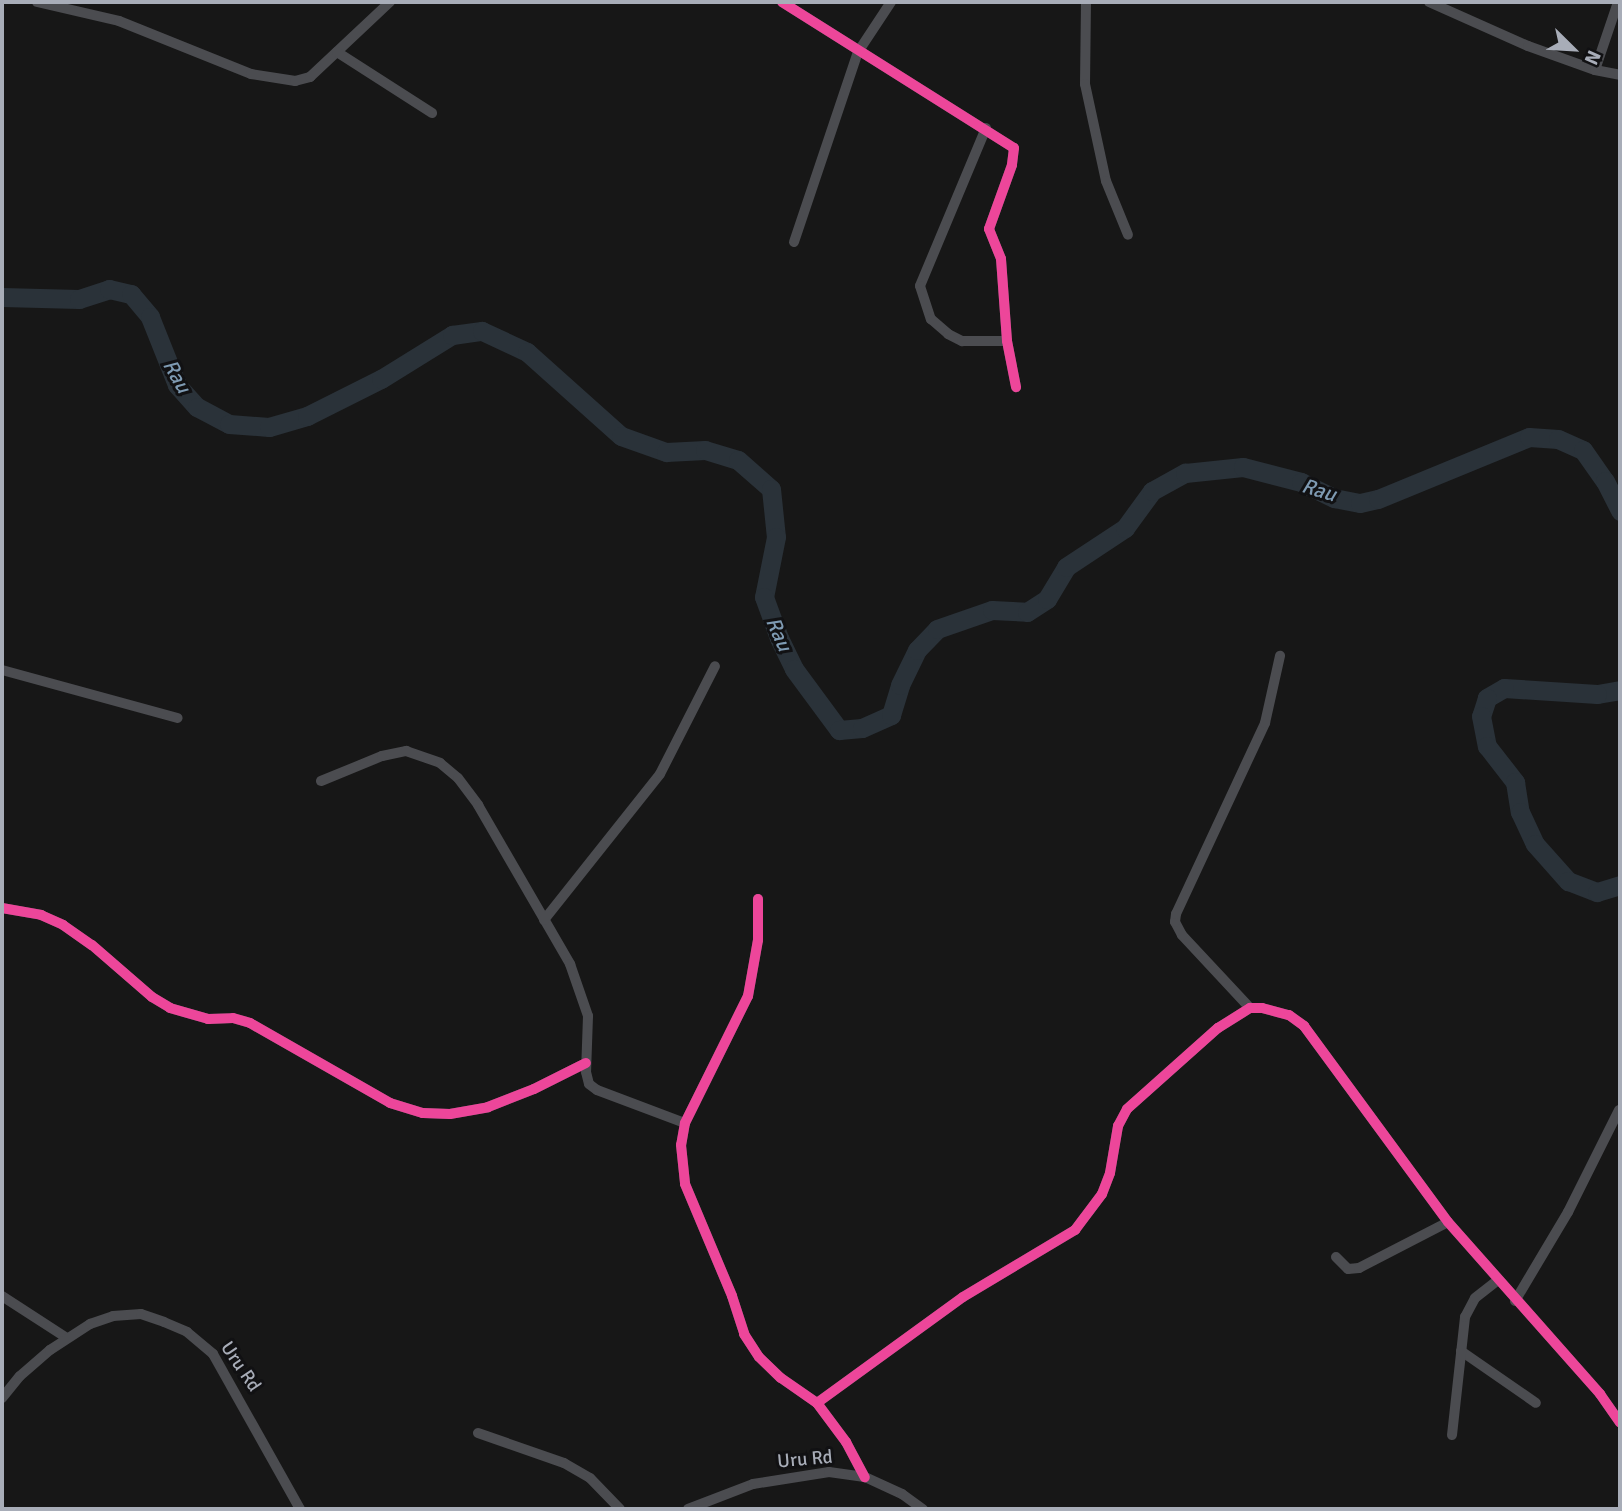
<!DOCTYPE html>
<style>
body{margin:0}
#map{position:relative;width:1622px;height:1511px;overflow:hidden;background:#171717;font-family:Signika,sans-serif}
div>[style]{position:absolute}
[style*='--x']{left:calc(var(--x)*1px);top:calc(var(--y)*1px);width:calc(var(--w)*1px);rotate:calc(var(--a)*1deg)}
.river>*{height:19px;margin:-9.5px;padding:0 9.5px;transform-origin:9.5px;border-radius:9.5px;background:#2a3239}
.minor>*{height:10px;margin:-5px;padding:0 5px;transform-origin:5px;border-radius:5px;background:#4b4c50}
.cycleway>*{height:10px;margin:-5px;padding:0 5px;transform-origin:5px;border-radius:5px;background:#ed469a}
span{translate:-50% -50%;white-space:nowrap;text-align:center;line-height:1.15;-webkit-text-stroke:6px #111113;paint-order:stroke}
.street-label{font-size:19px;color:#a8adb8}
.water-label{font-size:21px;color:#7f9bb3;font-style:italic}
.frame{position:absolute;inset:0;border:4px solid #a8adb8;pointer-events:none}
.north{position:absolute;left:1538px;top:14px;width:70px;height:70px;-webkit-text-stroke:5px #111113;paint-order:stroke;rotate:114deg;font-size:19px;font-weight:700;line-height:28px;text-align:center;color:#a8adb8}
.north::after{content:'';display:block;margin:auto;width:24px;height:32px;background:#a8adb8;clip-path:polygon(50% 0,100% 100%,50% 72%,0 100%)}
</style>
<div id="map">
<div class="river">
<i style="--x:2;--y:297;--w:77;--a:1.5"></i>
<i style="--x:79;--y:299;--w:32;--a:-18"></i>
<i style="--x:109;--y:289;--w:23;--a:13"></i>
<i style="--x:131;--y:294;--w:30;--a:50"></i>
<i style="--x:150;--y:317;--w:73;--a:68.3"></i>
<i style="--x:177;--y:385;--w:30;--a:48"></i>
<i style="--x:197;--y:407;--w:36;--a:28"></i>
<i style="--x:229;--y:424;--w:40;--a:4.3"></i>
<i style="--x:269;--y:427;--w:40;--a:-16"></i>
<i style="--x:307;--y:416;--w:83;--a:-26.6"></i>
<i style="--x:381;--y:379;--w:84;--a:-31.8"></i>
<i style="--x:452;--y:335;--w:30;--a:-8"></i>
<i style="--x:482;--y:331;--w:50;--a:25"></i>
<i style="--x:527;--y:352;--w:126;--a:41.8"></i>
<i style="--x:621;--y:436;--w:48;--a:19.6"></i>
<i style="--x:666;--y:452;--w:39;--a:-3"></i>
<i style="--x:705;--y:450;--w:34;--a:17"></i>
<i style="--x:738;--y:460;--w:44;--a:41.3"></i>
<i style="--x:771;--y:489;--w:48;--a:84.1"></i>
<i style="--x:776;--y:537;--w:61;--a:101.3"></i>
<i style="--x:764;--y:597;--w:44;--a:69.9"></i>
<i style="--x:779;--y:638;--w:34;--a:64"></i>
<i style="--x:794;--y:669;--w:76;--a:53.6"></i>
<i style="--x:839;--y:730;--w:23;--a:-5"></i>
<i style="--x:862;--y:728;--w:32;--a:-24"></i>
<i style="--x:891;--y:715;--w:31;--a:-73"></i>
<i style="--x:900;--y:685;--w:39;--a:-64"></i>
<i style="--x:917;--y:650;--w:29;--a:-46"></i>
<i style="--x:937;--y:629;--w:58;--a:-19.1"></i>
<i style="--x:992;--y:610;--w:35;--a:3"></i>
<i style="--x:1027;--y:612;--w:24;--a:-33"></i>
<i style="--x:1047;--y:599;--w:37;--a:-59"></i>
<i style="--x:1066;--y:567;--w:71;--a:-33.5"></i>
<i style="--x:1125;--y:528;--w:46;--a:-53.9"></i>
<i style="--x:1152;--y:491;--w:38;--a:-29"></i>
<i style="--x:1185;--y:473;--w:58;--a:-5.9"></i>
<i style="--x:1243;--y:467;--w:60;--a:14.5"></i>
<i style="--x:1301;--y:482;--w:37;--a:26"></i>
<i style="--x:1334;--y:498;--w:26;--a:11"></i>
<i style="--x:1360;--y:503;--w:18;--a:-13"></i>
<i style="--x:1378;--y:499;--w:163;--a:-22.3"></i>
<i style="--x:1529;--y:437;--w:29;--a:4"></i>
<i style="--x:1558;--y:439;--w:27;--a:24"></i>
<i style="--x:1583;--y:450;--w:38;--a:55"></i>
<i style="--x:1605;--y:481;--w:34;--a:63"></i>
<i style="--x:1620;--y:690;--w:23;--a:170"></i>
<i style="--x:1597;--y:694;--w:93;--a:-176.3"></i>
<i style="--x:1504;--y:688;--w:20;--a:150"></i>
<i style="--x:1487;--y:698;--w:19;--a:108"></i>
<i style="--x:1481;--y:716;--w:31;--a:79"></i>
<i style="--x:1487;--y:746;--w:46;--a:52.1"></i>
<i style="--x:1515;--y:782;--w:30;--a:81"></i>
<i style="--x:1520;--y:812;--w:35;--a:65"></i>
<i style="--x:1535;--y:844;--w:50;--a:48.3"></i>
<i style="--x:1568;--y:881;--w:31;--a:21"></i>
<i style="--x:1597;--y:892;--w:24;--a:-17"></i>
</div>
<div class="minor">
<i style="--x:37;--y:2;--w:84;--a:13"></i>
<i style="--x:119;--y:21;--w:142;--a:21.9"></i>
<i style="--x:251;--y:74;--w:45;--a:9"></i>
<i style="--x:295;--y:81;--w:16;--a:-15"></i>
<i style="--x:310;--y:77;--w:110;--a:-43.2"></i>
<i style="--x:782;--y:2;--w:274;--a:32.2"></i>
<i style="--x:1014;--y:148;--w:17;--a:97"></i>
<i style="--x:1012;--y:165;--w:68;--a:109.8"></i>
<i style="--x:989;--y:229;--w:32;--a:68"></i>
<i style="--x:1001;--y:259;--w:82;--a:85.8"></i>
<i style="--x:1007;--y:341;--w:47;--a:78.9"></i>
<i style="--x:1086;--y:2;--w:82;--a:90.7"></i>
<i style="--x:1085;--y:84;--w:99;--a:77.8"></i>
<i style="--x:1106;--y:181;--w:58;--a:67.8"></i>
<i style="--x:1429;--y:2;--w:108;--a:24"></i>
<i style="--x:1528;--y:46;--w:71;--a:19.7"></i>
<i style="--x:1595;--y:70;--w:25;--a:11"></i>
<i style="--x:337;--y:52;--w:113;--a:32.7"></i>
<i style="--x:1595;--y:70;--w:72;--a:-71.3"></i>
<i style="--x:986;--y:128;--w:171;--a:112.7"></i>
<i style="--x:920;--y:286;--w:35;--a:72"></i>
<i style="--x:931;--y:319;--w:23;--a:41"></i>
<i style="--x:948;--y:334;--w:16;--a:27"></i>
<i style="--x:962;--y:341;--w:45;--a:0"></i>
<i style="--x:794;--y:242;--w:200;--a:-71.4"></i>
<i style="--x:858;--y:52;--w:60;--a:-56.6"></i>
<i style="--x:2;--y:670;--w:182;--a:15.3"></i>
<i style="--x:321;--y:781;--w:66;--a:-22.3"></i>
<i style="--x:382;--y:756;--w:25;--a:-12"></i>
<i style="--x:406;--y:751;--w:36;--a:19"></i>
<i style="--x:440;--y:763;--w:23;--a:40"></i>
<i style="--x:458;--y:778;--w:34;--a:53"></i>
<i style="--x:478;--y:805;--w:184;--a:59.9"></i>
<i style="--x:570;--y:964;--w:55;--a:70.9"></i>
<i style="--x:588;--y:1016;--w:56;--a:92"></i>
<i style="--x:586;--y:1072;--w:12;--a:76"></i>
<i style="--x:589;--y:1084;--w:10;--a:37"></i>
<i style="--x:597;--y:1090;--w:94;--a:20.6"></i>
<i style="--x:758;--y:899;--w:41;--a:90"></i>
<i style="--x:758;--y:940;--w:57;--a:100.1"></i>
<i style="--x:748;--y:996;--w:142;--a:116.4"></i>
<i style="--x:685;--y:1123;--w:22;--a:100"></i>
<i style="--x:681;--y:1145;--w:39;--a:84"></i>
<i style="--x:685;--y:1184;--w:121;--a:67.2"></i>
<i style="--x:732;--y:1296;--w:40;--a:72"></i>
<i style="--x:744;--y:1334;--w:27;--a:57"></i>
<i style="--x:759;--y:1357;--w:30;--a:44"></i>
<i style="--x:781;--y:1378;--w:44;--a:34.8"></i>
<i style="--x:817;--y:1403;--w:49;--a:53.4"></i>
<i style="--x:846;--y:1442;--w:40;--a:62"></i>
<i style="--x:2;--y:908;--w:40;--a:10"></i>
<i style="--x:41;--y:915;--w:24;--a:24"></i>
<i style="--x:63;--y:925;--w:35;--a:35"></i>
<i style="--x:92;--y:945;--w:79;--a:40.9"></i>
<i style="--x:152;--y:997;--w:21;--a:31"></i>
<i style="--x:170;--y:1008;--w:40;--a:16"></i>
<i style="--x:208;--y:1019;--w:25;--a:-2"></i>
<i style="--x:233;--y:1018;--w:18;--a:16"></i>
<i style="--x:250;--y:1023;--w:161;--a:29.7"></i>
<i style="--x:390;--y:1103;--w:34;--a:17"></i>
<i style="--x:423;--y:1113;--w:27;--a:2"></i>
<i style="--x:450;--y:1114;--w:39;--a:-10"></i>
<i style="--x:488;--y:1107;--w:49;--a:-21.4"></i>
<i style="--x:534;--y:1089;--w:58;--a:-26.6"></i>
<i style="--x:544;--y:920;--w:186;--a:-51.5"></i>
<i style="--x:660;--y:774;--w:121;--a:-63"></i>
<i style="--x:1250;--y:1008;--w:100;--a:-133"></i>
<i style="--x:1182;--y:935;--w:15;--a:-118"></i>
<i style="--x:1175;--y:922;--w:8;--a:-83"></i>
<i style="--x:1176;--y:914;--w:211;--a:-65"></i>
<i style="--x:1265;--y:723;--w:69;--a:-77.4"></i>
<i style="--x:1336;--y:1257;--w:17;--a:45"></i>
<i style="--x:1348;--y:1269;--w:11;--a:-5"></i>
<i style="--x:1359;--y:1268;--w:100;--a:-27.3"></i>
<i style="--x:2;--y:1296;--w:77;--a:32.9"></i>
<i style="--x:1515;--y:1301;--w:104;--a:-59.2"></i>
<i style="--x:1568;--y:1212;--w:114;--a:-63.4"></i>
<i style="--x:1461;--y:1351;--w:91;--a:34.7"></i>
<i style="--x:2;--y:1398;--w:28;--a:-51"></i>
<i style="--x:20;--y:1376;--w:40;--a:-41"></i>
<i style="--x:50;--y:1350;--w:48;--a:-33"></i>
<i style="--x:90;--y:1324;--w:24;--a:-19"></i>
<i style="--x:113;--y:1316;--w:28;--a:-4"></i>
<i style="--x:141;--y:1314;--w:24;--a:19"></i>
<i style="--x:164;--y:1322;--w:25;--a:23"></i>
<i style="--x:187;--y:1332;--w:34;--a:40"></i>
<i style="--x:213;--y:1354;--w:178;--a:60.7"></i>
<i style="--x:817;--y:1403;--w:180;--a:-36"></i>
<i style="--x:963;--y:1297;--w:131;--a:-30.9"></i>
<i style="--x:1075;--y:1230;--w:45;--a:-53.1"></i>
<i style="--x:1102;--y:1194;--w:22;--a:-69"></i>
<i style="--x:1110;--y:1173;--w:48;--a:-80.3"></i>
<i style="--x:1118;--y:1126;--w:19;--a:-62"></i>
<i style="--x:1127;--y:1109;--w:122;--a:-41.7"></i>
<i style="--x:1218;--y:1028;--w:38;--a:-32"></i>
<i style="--x:1250;--y:1008;--w:12;--a:0"></i>
<i style="--x:1262;--y:1008;--w:28;--a:15"></i>
<i style="--x:1289;--y:1015;--w:19;--a:36"></i>
<i style="--x:1304;--y:1026;--w:243;--a:53.7"></i>
<i style="--x:1448;--y:1222;--w:230;--a:48.5"></i>
<i style="--x:1600;--y:1394;--w:35;--a:55"></i>
<i style="--x:478;--y:1433;--w:91;--a:19.2"></i>
<i style="--x:564;--y:1463;--w:30;--a:30"></i>
<i style="--x:590;--y:1478;--w:43;--a:45.9"></i>
<i style="--x:1452;--y:1435;--w:119;--a:-83.7"></i>
<i style="--x:1465;--y:1317;--w:21;--a:-62"></i>
<i style="--x:1475;--y:1298;--w:28;--a:-38"></i>
<i style="--x:688;--y:1509;--w:70;--a:-21"></i>
<i style="--x:753;--y:1484;--w:77;--a:-9"></i>
<i style="--x:829;--y:1472;--w:36;--a:8"></i>
<i style="--x:865;--y:1477;--w:41;--a:24.7"></i>
<i style="--x:902;--y:1494;--w:26;--a:36"></i>
</div>
<div class="cycleway">
<i style="--x:782;--y:2;--w:274;--a:32.2"></i>
<i style="--x:1014;--y:148;--w:17;--a:97"></i>
<i style="--x:1012;--y:165;--w:68;--a:109.8"></i>
<i style="--x:989;--y:229;--w:32;--a:68"></i>
<i style="--x:1001;--y:259;--w:82;--a:85.8"></i>
<i style="--x:1007;--y:341;--w:47;--a:78.9"></i>
<i style="--x:758;--y:899;--w:41;--a:90"></i>
<i style="--x:758;--y:940;--w:57;--a:100.1"></i>
<i style="--x:748;--y:996;--w:142;--a:116.4"></i>
<i style="--x:685;--y:1123;--w:22;--a:100"></i>
<i style="--x:681;--y:1145;--w:39;--a:84"></i>
<i style="--x:685;--y:1184;--w:121;--a:67.2"></i>
<i style="--x:732;--y:1296;--w:40;--a:72"></i>
<i style="--x:744;--y:1334;--w:27;--a:57"></i>
<i style="--x:759;--y:1357;--w:30;--a:44"></i>
<i style="--x:781;--y:1378;--w:44;--a:34.8"></i>
<i style="--x:817;--y:1403;--w:49;--a:53.4"></i>
<i style="--x:846;--y:1442;--w:40;--a:62"></i>
<i style="--x:2;--y:908;--w:40;--a:10"></i>
<i style="--x:41;--y:915;--w:24;--a:24"></i>
<i style="--x:63;--y:925;--w:35;--a:35"></i>
<i style="--x:92;--y:945;--w:79;--a:40.9"></i>
<i style="--x:152;--y:997;--w:21;--a:31"></i>
<i style="--x:170;--y:1008;--w:40;--a:16"></i>
<i style="--x:208;--y:1019;--w:25;--a:-2"></i>
<i style="--x:233;--y:1018;--w:18;--a:16"></i>
<i style="--x:250;--y:1023;--w:161;--a:29.7"></i>
<i style="--x:390;--y:1103;--w:34;--a:17"></i>
<i style="--x:423;--y:1113;--w:27;--a:2"></i>
<i style="--x:450;--y:1114;--w:39;--a:-10"></i>
<i style="--x:488;--y:1107;--w:49;--a:-21.4"></i>
<i style="--x:534;--y:1089;--w:58;--a:-26.6"></i>
<i style="--x:817;--y:1403;--w:180;--a:-36"></i>
<i style="--x:963;--y:1297;--w:131;--a:-30.9"></i>
<i style="--x:1075;--y:1230;--w:45;--a:-53.1"></i>
<i style="--x:1102;--y:1194;--w:22;--a:-69"></i>
<i style="--x:1110;--y:1173;--w:48;--a:-80.3"></i>
<i style="--x:1118;--y:1126;--w:19;--a:-62"></i>
<i style="--x:1127;--y:1109;--w:122;--a:-41.7"></i>
<i style="--x:1218;--y:1028;--w:38;--a:-32"></i>
<i style="--x:1250;--y:1008;--w:12;--a:0"></i>
<i style="--x:1262;--y:1008;--w:28;--a:15"></i>
<i style="--x:1289;--y:1015;--w:19;--a:36"></i>
<i style="--x:1304;--y:1026;--w:243;--a:53.7"></i>
<i style="--x:1448;--y:1222;--w:230;--a:48.5"></i>
<i style="--x:1600;--y:1394;--w:35;--a:55"></i>
</div>
<div class="street-label">
<span style="left:240px;top:1367px;rotate:56deg">Uru Rd</span>
<span style="left:805px;top:1460px;rotate:-5deg">Uru Rd</span>
</div>
<div class="water-label">
<span style="left:177px;top:376px;rotate:61deg">Rau</span>
<span style="left:1319px;top:490px;rotate:17deg">Rau</span>
<span style="left:779px;top:634px;rotate:67deg">Rau</span>
</div>
<div class="frame"></div>
<div class="north">N</div>
</div>
